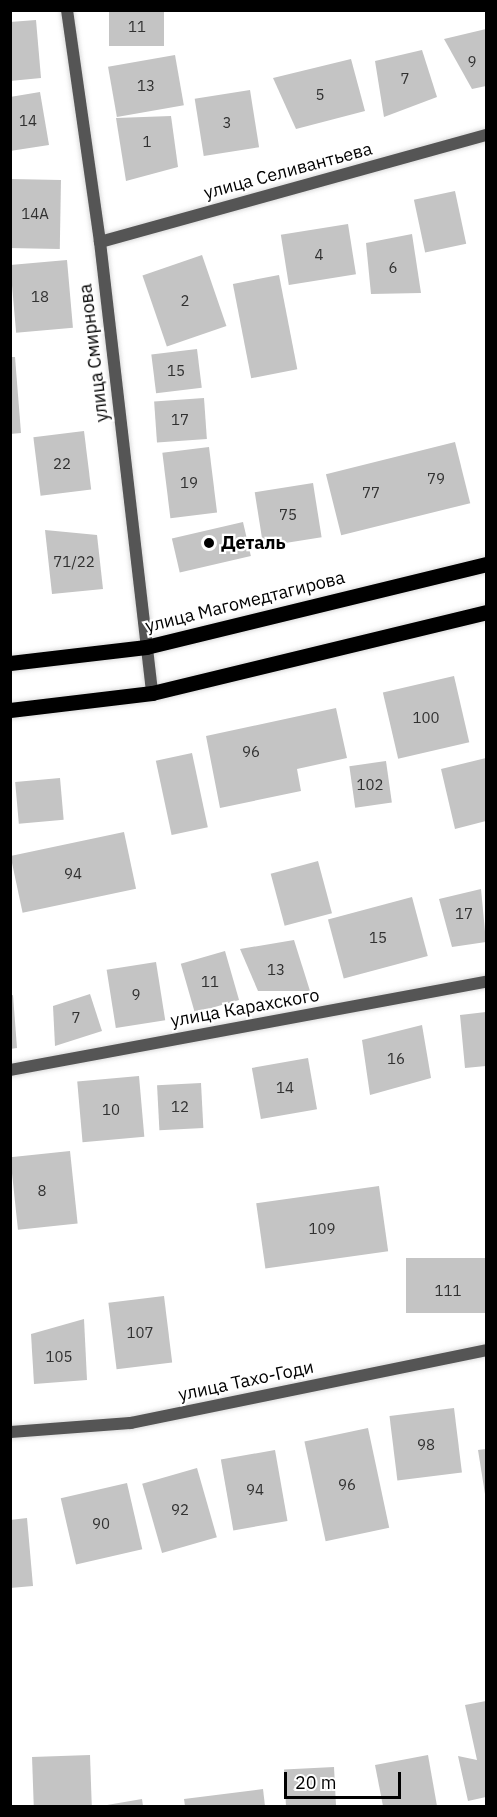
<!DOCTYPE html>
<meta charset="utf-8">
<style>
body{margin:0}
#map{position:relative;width:497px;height:1817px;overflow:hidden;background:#fff;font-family:"IBM Plex Sans",sans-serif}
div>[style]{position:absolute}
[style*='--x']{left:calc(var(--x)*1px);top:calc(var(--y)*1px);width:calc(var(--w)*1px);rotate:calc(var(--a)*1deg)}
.building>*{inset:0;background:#c4c4c4;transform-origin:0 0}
.roads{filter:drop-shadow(0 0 2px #dbdbdb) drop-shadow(0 0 2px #dbdbdb)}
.street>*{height:12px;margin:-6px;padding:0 6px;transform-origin:6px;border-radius:6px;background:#555}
.primary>*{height:15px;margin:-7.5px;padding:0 7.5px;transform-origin:7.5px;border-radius:7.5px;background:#000}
.dots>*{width:16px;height:16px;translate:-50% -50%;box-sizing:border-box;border:3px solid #fff;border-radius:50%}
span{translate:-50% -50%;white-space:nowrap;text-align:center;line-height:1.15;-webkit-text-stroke:4.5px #fff;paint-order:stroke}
.number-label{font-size:15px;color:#313131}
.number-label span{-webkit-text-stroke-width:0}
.street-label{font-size:18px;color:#000}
.poi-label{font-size:18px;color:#000;font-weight:700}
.left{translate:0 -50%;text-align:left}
.frame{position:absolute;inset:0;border:12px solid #000;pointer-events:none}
.scale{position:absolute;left:284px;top:1772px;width:117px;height:27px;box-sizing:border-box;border:3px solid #000;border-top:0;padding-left:8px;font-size:18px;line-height:21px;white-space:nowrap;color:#000;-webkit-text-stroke:4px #fff;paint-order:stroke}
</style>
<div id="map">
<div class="building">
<i style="left:109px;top:10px;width:55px;height:36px"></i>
<i style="clip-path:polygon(36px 20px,41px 78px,10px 81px,10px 22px)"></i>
<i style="clip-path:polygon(486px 29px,486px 86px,472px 89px,444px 39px)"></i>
<i style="clip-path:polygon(422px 50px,437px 97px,384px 117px,375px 61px)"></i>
<i style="left:175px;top:55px;width:51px;height:68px;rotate:80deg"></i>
<i style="clip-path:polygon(351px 59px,365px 111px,296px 129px,273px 78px)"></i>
<i style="left:250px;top:90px;width:58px;height:56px;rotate:81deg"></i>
<i style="clip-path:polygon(40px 92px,49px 145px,10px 151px,10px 97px)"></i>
<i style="clip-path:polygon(171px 116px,178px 167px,126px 181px,116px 118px)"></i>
<i style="left:10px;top:179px;width:51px;height:69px;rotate:1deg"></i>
<i style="left:455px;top:191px;width:54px;height:42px;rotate:78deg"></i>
<i style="left:348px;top:224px;width:51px;height:68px;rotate:81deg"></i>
<i style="clip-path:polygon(412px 234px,421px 293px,371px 294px,366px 243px)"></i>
<i style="left:202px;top:255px;width:75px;height:63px;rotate:71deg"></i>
<i style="left:67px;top:260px;width:68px;height:57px;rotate:85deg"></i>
<i style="left:279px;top:275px;width:96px;height:47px;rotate:79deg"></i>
<i style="left:197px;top:349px;width:39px;height:46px;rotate:83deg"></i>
<i style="clip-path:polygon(10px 357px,15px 357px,21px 433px,10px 434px)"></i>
<i style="left:204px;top:398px;width:41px;height:50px;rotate:86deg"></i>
<i style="left:84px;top:431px;width:59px;height:51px;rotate:83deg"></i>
<i style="left:455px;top:442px;width:63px;height:133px;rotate:76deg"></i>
<i style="left:209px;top:447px;width:66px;height:47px;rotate:83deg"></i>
<i style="left:313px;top:483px;width:55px;height:59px;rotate:81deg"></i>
<i style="left:243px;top:522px;width:35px;height:73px;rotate:77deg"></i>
<i style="clip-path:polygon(45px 530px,97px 535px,103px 589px,52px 594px)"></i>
<i style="left:454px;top:676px;width:68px;height:73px;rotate:77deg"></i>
<i style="clip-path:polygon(336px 708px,347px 758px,297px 769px,301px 791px,220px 808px,206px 736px)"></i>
<i style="left:192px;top:753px;width:76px;height:37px;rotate:78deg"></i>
<i style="clip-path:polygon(486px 758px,486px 821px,455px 829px,441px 769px)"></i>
<i style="left:386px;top:761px;width:42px;height:37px;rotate:82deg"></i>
<i style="left:60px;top:778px;width:42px;height:45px;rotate:85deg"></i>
<i style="left:124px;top:832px;width:58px;height:116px;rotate:78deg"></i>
<i style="left:318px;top:861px;width:54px;height:49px;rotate:75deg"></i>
<i style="clip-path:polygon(481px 889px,486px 942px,452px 947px,439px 899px)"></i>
<i style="left:412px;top:897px;width:61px;height:87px;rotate:75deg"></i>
<i style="clip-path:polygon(294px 940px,310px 991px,258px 991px,240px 949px)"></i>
<i style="left:225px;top:951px;width:51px;height:46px;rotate:74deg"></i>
<i style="left:156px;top:962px;width:59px;height:50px;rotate:81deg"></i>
<i style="clip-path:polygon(90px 994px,102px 1031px,55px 1046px,53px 1006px)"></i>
<i style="clip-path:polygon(13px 995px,17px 1048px,10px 1049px,10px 996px)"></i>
<i style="clip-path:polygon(486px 1012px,486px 1066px,465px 1068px,460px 1015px)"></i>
<i style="clip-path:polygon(422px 1025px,431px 1078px,370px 1095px,362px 1040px)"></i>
<i style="left:308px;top:1058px;width:52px;height:57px;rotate:80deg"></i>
<i style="left:139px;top:1076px;width:61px;height:62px;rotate:85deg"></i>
<i style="left:201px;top:1083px;width:45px;height:44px;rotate:87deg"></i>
<i style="left:70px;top:1151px;width:73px;height:60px;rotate:84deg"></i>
<i style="left:379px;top:1186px;width:66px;height:124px;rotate:82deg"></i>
<i style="left:486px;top:1258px;width:55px;height:80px;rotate:90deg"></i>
<i style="left:164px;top:1296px;width:67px;height:56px;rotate:83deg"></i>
<i style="clip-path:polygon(84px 1319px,87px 1380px,34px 1384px,31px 1334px)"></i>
<i style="left:454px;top:1408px;width:65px;height:65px;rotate:83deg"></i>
<i style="left:368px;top:1428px;width:102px;height:65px;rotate:78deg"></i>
<i style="clip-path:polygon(486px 1449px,486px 1494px,485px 1494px,478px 1450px)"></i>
<i style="left:275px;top:1450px;width:72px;height:55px;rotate:80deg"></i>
<i style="left:197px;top:1468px;width:72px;height:57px;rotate:74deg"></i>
<i style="left:127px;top:1483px;width:68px;height:68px;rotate:77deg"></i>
<i style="clip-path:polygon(27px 1518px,33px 1586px,10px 1588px,10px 1520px)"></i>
<i style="clip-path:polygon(486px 1701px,486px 1797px,468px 1801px,458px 1756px,477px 1760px,465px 1705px)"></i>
<i style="left:90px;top:1755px;width:51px;height:58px;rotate:88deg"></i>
<i style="clip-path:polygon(428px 1755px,437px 1806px,383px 1806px,375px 1765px)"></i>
<i style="left:334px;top:1767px;width:39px;height:50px;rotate:87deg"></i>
<i style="clip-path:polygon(263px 1789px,265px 1806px,185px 1806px,184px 1799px)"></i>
<i style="clip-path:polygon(142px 1799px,143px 1806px,107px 1806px,107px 1805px)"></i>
</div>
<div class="roads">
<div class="street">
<i style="--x:67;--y:10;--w:234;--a:81.9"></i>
<i style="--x:100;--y:242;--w:454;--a:83.4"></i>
<i style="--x:100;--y:242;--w:401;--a:-15.5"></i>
<i style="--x:10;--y:1070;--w:484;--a:-10.5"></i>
<i style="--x:10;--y:1432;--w:121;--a:-4.3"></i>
<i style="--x:131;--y:1423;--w:362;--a:-11.6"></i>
</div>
<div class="primary">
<i style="--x:10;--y:663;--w:137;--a:-6.7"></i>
<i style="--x:146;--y:647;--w:350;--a:-13.7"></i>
<i style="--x:10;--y:710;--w:143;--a:-6.8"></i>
<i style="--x:152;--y:693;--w:344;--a:-13.6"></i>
</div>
</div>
<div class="dots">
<i style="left:209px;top:543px;background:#000"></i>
</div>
<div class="number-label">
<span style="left:137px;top:27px">11</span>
<span style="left:472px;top:62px">9</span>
<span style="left:405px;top:79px">7</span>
<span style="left:146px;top:86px">13</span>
<span style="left:320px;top:95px">5</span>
<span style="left:28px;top:121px">14</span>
<span style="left:227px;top:123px">3</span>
<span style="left:147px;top:142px">1</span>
<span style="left:35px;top:214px">14А</span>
<span style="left:319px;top:255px">4</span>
<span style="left:393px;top:268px">6</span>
<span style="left:40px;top:297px">18</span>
<span style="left:185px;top:301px">2</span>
<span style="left:176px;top:371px">15</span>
<span style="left:180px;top:420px">17</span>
<span style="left:62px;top:464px">22</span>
<span style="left:436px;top:479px">79</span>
<span style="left:189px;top:483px">19</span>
<span style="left:371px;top:493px">77</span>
<span style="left:288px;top:515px">75</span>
<span style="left:74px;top:562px">71/22</span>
<span style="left:426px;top:718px">100</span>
<span style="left:251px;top:752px">96</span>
<span style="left:370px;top:785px">102</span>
<span style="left:73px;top:874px">94</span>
<span style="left:464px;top:914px">17</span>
<span style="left:378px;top:938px">15</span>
<span style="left:276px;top:970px">13</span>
<span style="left:210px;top:982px">11</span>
<span style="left:136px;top:995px">9</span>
<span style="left:76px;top:1018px">7</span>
<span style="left:396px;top:1059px">16</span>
<span style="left:285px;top:1088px">14</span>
<span style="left:180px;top:1107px">12</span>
<span style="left:111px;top:1110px">10</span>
<span style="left:42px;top:1191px">8</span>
<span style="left:322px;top:1229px">109</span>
<span style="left:448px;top:1291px">111</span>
<span style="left:140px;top:1333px">107</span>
<span style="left:59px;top:1357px">105</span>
<span style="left:426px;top:1445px">98</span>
<span style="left:347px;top:1485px">96</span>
<span style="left:255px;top:1490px">94</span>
<span style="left:180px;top:1510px">92</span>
<span style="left:101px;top:1524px">90</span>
</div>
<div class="street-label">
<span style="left:288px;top:171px;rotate:-15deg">улица Селивантьева</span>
<span style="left:94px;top:353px;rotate:-97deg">улица Смирнова</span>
<span style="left:245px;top:602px;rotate:-14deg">улица Магомедтагирова</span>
<span style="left:245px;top:1008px;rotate:-10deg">улица Карахского</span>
<span style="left:246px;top:1381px;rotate:-12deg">улица Тахо-Годи</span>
</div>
<div class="poi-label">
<span class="left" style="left:221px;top:543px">Деталь</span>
</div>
<div class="frame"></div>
<div class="scale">20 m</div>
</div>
